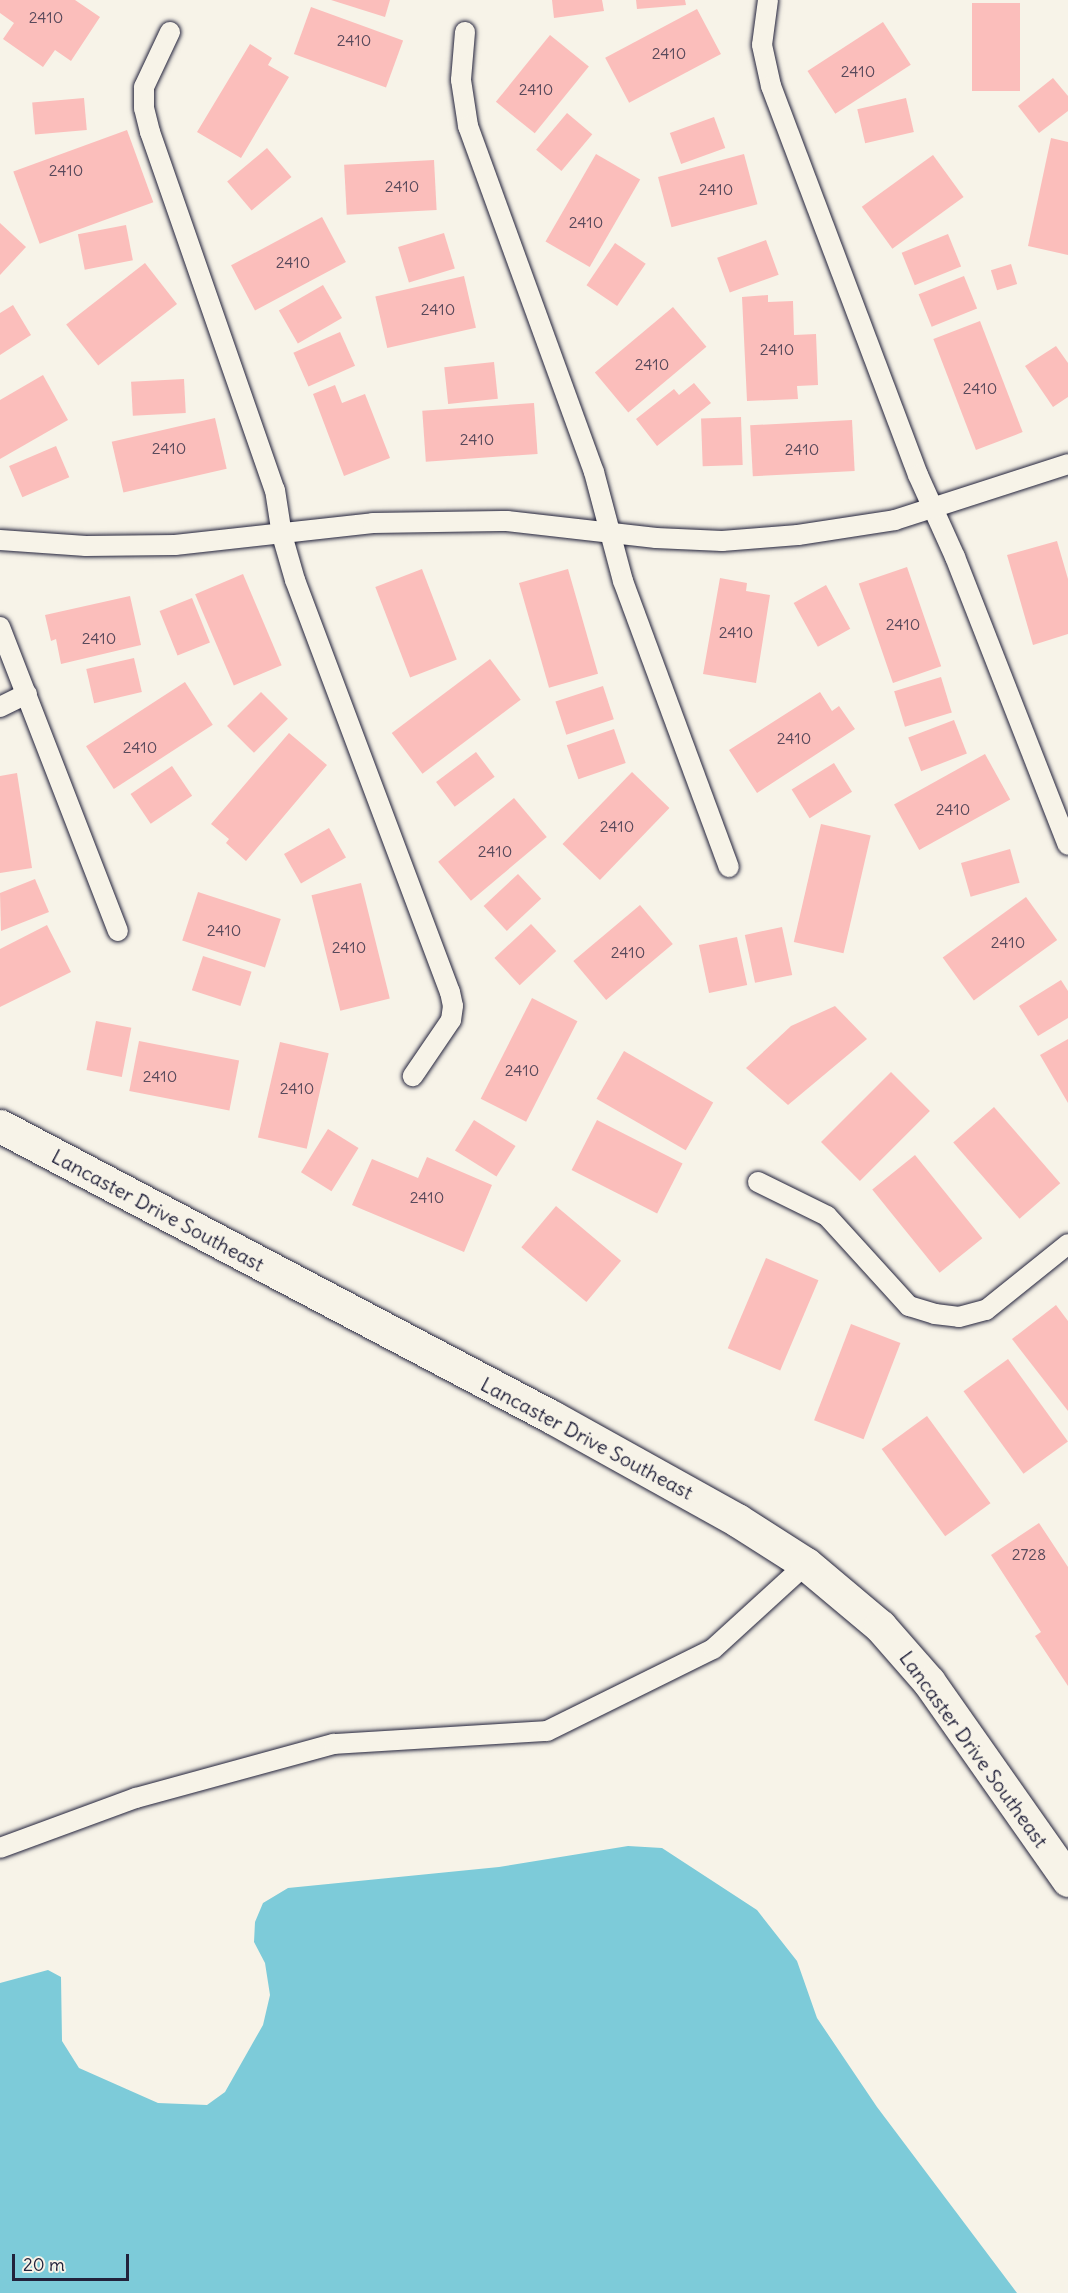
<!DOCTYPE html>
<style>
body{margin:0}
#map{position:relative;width:1068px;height:2293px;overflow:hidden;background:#f7f3e8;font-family:Delius,sans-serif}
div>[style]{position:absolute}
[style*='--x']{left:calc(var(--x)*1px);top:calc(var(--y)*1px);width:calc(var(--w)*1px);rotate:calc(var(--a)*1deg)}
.water>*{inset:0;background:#7dcbd9}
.building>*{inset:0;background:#fbbebb;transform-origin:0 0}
.roads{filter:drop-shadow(0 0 2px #22223b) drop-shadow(0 0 2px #22223b)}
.lane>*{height:20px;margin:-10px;padding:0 10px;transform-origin:10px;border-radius:10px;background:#f7f3e8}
.secondary>*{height:33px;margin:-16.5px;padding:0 16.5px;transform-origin:16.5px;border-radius:16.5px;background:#f7f3e8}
span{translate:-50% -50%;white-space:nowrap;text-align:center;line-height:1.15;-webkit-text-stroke:6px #f7f3e8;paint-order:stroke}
.number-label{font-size:16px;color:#58495b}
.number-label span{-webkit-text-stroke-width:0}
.street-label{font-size:20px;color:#22223b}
.scale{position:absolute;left:12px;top:2254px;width:117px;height:27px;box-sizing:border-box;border:3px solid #22223b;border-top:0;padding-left:8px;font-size:18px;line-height:21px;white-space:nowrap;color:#22223b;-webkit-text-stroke:4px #f7f3e8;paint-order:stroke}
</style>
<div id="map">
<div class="water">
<i style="clip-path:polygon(628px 1846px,662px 1848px,757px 1910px,797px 1961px,817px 2018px,877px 2107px,1017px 2293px,0 2293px,0 1983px,48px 1970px,61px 1977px,62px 2041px,79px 2068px,158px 2103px,207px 2105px,225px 2092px,263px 2025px,270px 1995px,265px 1963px,254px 1942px,255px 1922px,263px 1903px,288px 1888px,499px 1867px)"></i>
</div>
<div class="building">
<i style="clip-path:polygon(0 0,75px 0,100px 17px,71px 61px,55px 50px,43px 67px,3px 39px,14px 23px,0 13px)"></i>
<i style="clip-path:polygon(331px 0,390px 0,385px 17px)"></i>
<i style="clip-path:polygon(552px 0,602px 0,604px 11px,554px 18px)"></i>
<i style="clip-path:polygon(636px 0,685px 0,686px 5px,637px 9px)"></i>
<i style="left:972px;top:3px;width:48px;height:88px"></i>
<i style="left:311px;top:7px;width:98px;height:50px;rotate:20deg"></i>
<i style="left:697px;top:9px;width:51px;height:104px;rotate:62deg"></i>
<i style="left:883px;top:22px;width:51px;height:90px;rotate:57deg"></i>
<i style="left:550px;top:35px;width:50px;height:86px;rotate:39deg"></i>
<i style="clip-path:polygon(250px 44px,272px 58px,268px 65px,289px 77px,241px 158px,197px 132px)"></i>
<i style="clip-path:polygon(1053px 78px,1068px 96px,1068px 111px,1039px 133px,1018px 106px)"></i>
<i style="left:84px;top:98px;width:32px;height:52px;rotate:85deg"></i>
<i style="left:906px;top:98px;width:35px;height:50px;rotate:77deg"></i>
<i style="left:567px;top:113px;width:33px;height:48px;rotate:40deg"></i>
<i style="left:714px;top:117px;width:33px;height:47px;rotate:70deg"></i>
<i style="left:127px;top:130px;width:77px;height:121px;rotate:70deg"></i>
<i style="clip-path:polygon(1051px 138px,1068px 142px,1068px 255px,1028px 246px)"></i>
<i style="left:267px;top:148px;width:38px;height:52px;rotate:50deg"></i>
<i style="left:596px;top:154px;width:51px;height:101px;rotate:30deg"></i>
<i style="left:744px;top:154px;width:52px;height:89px;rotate:75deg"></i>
<i style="left:933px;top:155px;width:52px;height:88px;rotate:54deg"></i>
<i style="left:434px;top:160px;width:50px;height:90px;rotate:87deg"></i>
<i style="left:322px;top:217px;width:51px;height:103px;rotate:62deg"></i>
<i style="clip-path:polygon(0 223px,26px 247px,0 275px)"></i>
<i style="left:126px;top:225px;width:36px;height:49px;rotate:79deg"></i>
<i style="left:444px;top:233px;width:37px;height:48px;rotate:73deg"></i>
<i style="left:948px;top:234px;width:35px;height:50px;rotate:68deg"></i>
<i style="left:766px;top:240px;width:37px;height:52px;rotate:70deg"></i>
<i style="left:615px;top:243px;width:37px;height:51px;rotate:34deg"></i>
<i style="left:145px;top:263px;width:52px;height:100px;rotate:52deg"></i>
<i style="left:1011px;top:264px;width:21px;height:21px;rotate:73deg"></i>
<i style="left:464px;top:276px;width:53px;height:91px;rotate:77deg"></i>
<i style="left:964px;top:276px;width:35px;height:49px;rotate:68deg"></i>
<i style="left:323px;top:285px;width:38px;height:51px;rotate:60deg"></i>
<i style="clip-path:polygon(768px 295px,768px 302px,793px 301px,794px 335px,816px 334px,818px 385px,797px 386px,798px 399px,747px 401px,742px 297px)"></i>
<i style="clip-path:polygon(13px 305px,31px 335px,0 355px,0 313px)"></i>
<i style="left:673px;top:307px;width:52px;height:102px;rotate:50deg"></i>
<i style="left:980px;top:321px;width:119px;height:50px;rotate:69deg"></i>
<i style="left:340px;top:332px;width:37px;height:51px;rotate:66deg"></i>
<i style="clip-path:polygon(1056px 346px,1068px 363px,1068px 397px,1053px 407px,1025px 366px)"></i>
<i style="left:494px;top:362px;width:37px;height:50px;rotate:84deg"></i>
<i style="clip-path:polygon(43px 375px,68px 420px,0 459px,0 400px)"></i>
<i style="left:184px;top:379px;width:34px;height:53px;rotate:87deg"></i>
<i style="clip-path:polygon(694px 383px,711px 403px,657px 446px,636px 419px,674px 389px,679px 395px)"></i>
<i style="clip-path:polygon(335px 385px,342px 403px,365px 394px,390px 458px,344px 476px,313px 394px)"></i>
<i style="left:534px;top:403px;width:51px;height:112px;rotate:86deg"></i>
<i style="left:741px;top:417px;width:48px;height:40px;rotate:88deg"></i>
<i style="left:215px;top:418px;width:52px;height:106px;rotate:77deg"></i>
<i style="left:852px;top:420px;width:51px;height:102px;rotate:87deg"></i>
<i style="left:56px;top:446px;width:34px;height:51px;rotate:67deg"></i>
<i style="clip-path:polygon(1057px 541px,1068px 579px,1068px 634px,1033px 645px,1007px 555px)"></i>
<i style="left:907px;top:567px;width:105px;height:51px;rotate:71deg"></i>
<i style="left:422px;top:569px;width:97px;height:50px;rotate:69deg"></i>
<i style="left:568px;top:569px;width:109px;height:51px;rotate:74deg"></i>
<i style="left:243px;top:574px;width:99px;height:52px;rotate:67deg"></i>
<i style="clip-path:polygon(720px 578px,747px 583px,746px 591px,770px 595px,756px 683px,703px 674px)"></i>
<i style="left:826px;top:585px;width:50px;height:37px;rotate:61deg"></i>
<i style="clip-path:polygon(130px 596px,141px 645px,61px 664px,56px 639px,51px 641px,45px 615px)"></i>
<i style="left:192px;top:598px;width:48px;height:35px;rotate:68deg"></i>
<i style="left:134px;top:658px;width:35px;height:49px;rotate:77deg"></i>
<i style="left:490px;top:659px;width:51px;height:123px;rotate:53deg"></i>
<i style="left:941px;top:677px;width:37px;height:49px;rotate:73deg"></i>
<i style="left:185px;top:682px;width:51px;height:118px;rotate:57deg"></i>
<i style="left:603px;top:686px;width:35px;height:50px;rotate:72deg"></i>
<i style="left:261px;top:692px;width:38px;height:48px;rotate:45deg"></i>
<i style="clip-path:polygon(820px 692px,832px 711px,839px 706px,855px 729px,757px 793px,729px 750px)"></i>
<i style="left:954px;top:720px;width:36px;height:49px;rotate:69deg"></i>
<i style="left:614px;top:729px;width:36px;height:50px;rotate:71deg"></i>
<i style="clip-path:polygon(289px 733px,327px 765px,246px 861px,226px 843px,229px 839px,211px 824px)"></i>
<i style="left:476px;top:752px;width:31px;height:50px;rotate:53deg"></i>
<i style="left:985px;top:754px;width:52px;height:104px;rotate:61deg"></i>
<i style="left:834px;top:763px;width:34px;height:50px;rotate:58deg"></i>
<i style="left:172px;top:766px;width:36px;height:50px;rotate:56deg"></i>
<i style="left:632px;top:772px;width:52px;height:100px;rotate:44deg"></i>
<i style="clip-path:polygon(17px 773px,32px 868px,0 873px,0 776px)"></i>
<i style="left:514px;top:798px;width:51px;height:99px;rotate:50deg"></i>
<i style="left:821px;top:824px;width:51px;height:121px;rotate:13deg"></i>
<i style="left:329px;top:828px;width:34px;height:52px;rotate:60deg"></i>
<i style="left:1010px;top:849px;width:35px;height:51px;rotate:74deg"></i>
<i style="left:518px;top:874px;width:34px;height:47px;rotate:47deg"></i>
<i style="clip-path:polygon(35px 879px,49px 912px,1px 931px,0 893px)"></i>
<i style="left:361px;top:883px;width:119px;height:51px;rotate:76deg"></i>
<i style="left:198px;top:892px;width:87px;height:51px;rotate:18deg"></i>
<i style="left:1026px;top:897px;width:53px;height:103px;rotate:54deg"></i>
<i style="left:640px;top:905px;width:51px;height:87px;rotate:50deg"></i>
<i style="left:531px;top:924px;width:37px;height:50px;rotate:47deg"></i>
<i style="clip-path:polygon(47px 925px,71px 972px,0 1007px,0 949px)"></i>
<i style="left:782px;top:927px;width:49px;height:38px;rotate:78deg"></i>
<i style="left:737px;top:937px;width:49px;height:39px;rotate:78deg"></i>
<i style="left:203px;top:956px;width:51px;height:36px;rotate:18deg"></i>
<i style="clip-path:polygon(1061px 980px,1068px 991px,1068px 1018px,1038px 1036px,1019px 1006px)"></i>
<i style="left:532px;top:998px;width:51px;height:113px;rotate:27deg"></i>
<i style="clip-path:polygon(835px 1006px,867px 1039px,788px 1105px,746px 1068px,791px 1026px)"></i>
<i style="left:96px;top:1021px;width:36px;height:50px;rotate:11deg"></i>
<i style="clip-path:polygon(1068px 1039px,1068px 1103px,1040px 1055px)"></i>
<i style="left:139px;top:1041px;width:102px;height:51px;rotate:11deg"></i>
<i style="left:280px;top:1042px;width:50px;height:98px;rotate:13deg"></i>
<i style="left:624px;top:1051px;width:103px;height:55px;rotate:30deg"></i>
<i style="left:891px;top:1072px;width:55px;height:99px;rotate:45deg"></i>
<i style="left:994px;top:1107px;width:101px;height:54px;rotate:49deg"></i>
<i style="left:474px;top:1120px;width:49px;height:36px;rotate:32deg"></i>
<i style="left:597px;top:1120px;width:96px;height:56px;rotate:27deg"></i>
<i style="left:328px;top:1129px;width:36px;height:51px;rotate:32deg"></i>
<i style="left:915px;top:1155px;width:107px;height:55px;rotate:51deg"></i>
<i style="clip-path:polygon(427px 1157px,492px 1185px,464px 1252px,352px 1205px,372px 1159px,418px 1178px)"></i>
<i style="left:556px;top:1206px;width:85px;height:54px;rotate:40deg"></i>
<i style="left:766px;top:1258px;width:57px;height:98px;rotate:23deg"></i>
<i style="clip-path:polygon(1056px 1305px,1068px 1321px,1068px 1411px,1012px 1339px)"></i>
<i style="left:851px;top:1324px;width:53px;height:103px;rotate:21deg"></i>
<i style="left:1008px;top:1359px;width:102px;height:55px;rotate:54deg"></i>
<i style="left:927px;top:1416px;width:108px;height:56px;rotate:54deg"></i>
<i style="clip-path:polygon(1039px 1523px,1068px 1567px,1068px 1686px,1035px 1636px,1041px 1632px,991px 1555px)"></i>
</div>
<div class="roads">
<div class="lane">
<i style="--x:768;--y:0;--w:45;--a:97.6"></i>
<i style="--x:762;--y:45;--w:42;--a:77.6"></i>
<i style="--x:771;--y:86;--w:416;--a:69.3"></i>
<i style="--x:918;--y:475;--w:90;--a:65.7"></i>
<i style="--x:955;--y:557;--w:309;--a:68.6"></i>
<i style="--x:170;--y:32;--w:61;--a:115.3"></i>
<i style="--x:144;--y:87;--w:21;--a:90"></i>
<i style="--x:144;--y:108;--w:25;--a:76"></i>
<i style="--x:150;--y:132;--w:379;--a:70.8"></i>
<i style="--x:275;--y:490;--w:46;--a:81.2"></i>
<i style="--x:282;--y:535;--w:47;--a:73.9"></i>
<i style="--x:295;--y:580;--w:440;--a:69.4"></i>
<i style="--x:450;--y:992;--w:14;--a:78"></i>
<i style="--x:453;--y:1006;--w:14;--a:98"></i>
<i style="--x:451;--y:1020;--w:68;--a:124.2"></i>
<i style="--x:465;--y:32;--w:48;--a:94.8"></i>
<i style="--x:461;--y:80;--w:47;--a:81.3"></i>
<i style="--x:468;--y:126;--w:368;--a:70"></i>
<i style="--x:594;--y:472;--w:113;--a:75.1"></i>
<i style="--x:623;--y:581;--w:305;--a:69.7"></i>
<i style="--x:0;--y:540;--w:86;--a:4"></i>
<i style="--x:86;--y:546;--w:89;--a:-0.6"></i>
<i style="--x:175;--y:545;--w:199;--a:-6.3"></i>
<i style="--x:373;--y:523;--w:134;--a:-0.9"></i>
<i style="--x:507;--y:521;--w:150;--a:6.5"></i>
<i style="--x:656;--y:538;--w:66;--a:2.6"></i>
<i style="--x:722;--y:541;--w:76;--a:-4.5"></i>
<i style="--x:798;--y:535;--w:98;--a:-8.8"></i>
<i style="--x:895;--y:520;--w:182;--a:-17.9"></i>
<i style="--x:0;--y:627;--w:326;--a:68.8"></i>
<i style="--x:0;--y:707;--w:30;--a:-26"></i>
<i style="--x:758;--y:1182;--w:77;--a:26.2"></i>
<i style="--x:827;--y:1216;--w:122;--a:47.7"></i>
<i style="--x:909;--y:1306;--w:27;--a:17"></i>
<i style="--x:935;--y:1314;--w:24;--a:7"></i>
<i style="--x:959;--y:1317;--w:28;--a:-15"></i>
<i style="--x:986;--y:1310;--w:105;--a:-38.8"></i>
<i style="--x:0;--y:1848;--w:145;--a:-20.2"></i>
<i style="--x:136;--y:1798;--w:205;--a:-15.3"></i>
<i style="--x:334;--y:1744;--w:213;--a:-3.5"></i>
<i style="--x:547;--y:1731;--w:185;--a:-26.3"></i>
<i style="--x:713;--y:1649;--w:126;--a:-42.4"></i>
</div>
<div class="secondary">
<i style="--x:0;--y:1126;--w:624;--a:27.8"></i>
<i style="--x:552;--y:1417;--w:212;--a:29.1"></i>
<i style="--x:737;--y:1520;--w:82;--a:32.5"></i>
<i style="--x:806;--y:1564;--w:97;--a:40"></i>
<i style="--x:880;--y:1626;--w:74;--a:48.8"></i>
<i style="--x:929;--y:1682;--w:242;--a:54.9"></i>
</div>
</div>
<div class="number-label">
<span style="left:46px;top:17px">2410</span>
<span style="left:354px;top:40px">2410</span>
<span style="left:669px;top:53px">2410</span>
<span style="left:858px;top:71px">2410</span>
<span style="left:536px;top:89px">2410</span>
<span style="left:66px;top:170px">2410</span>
<span style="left:402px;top:186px">2410</span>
<span style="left:716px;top:189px">2410</span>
<span style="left:586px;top:222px">2410</span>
<span style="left:293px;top:262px">2410</span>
<span style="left:438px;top:309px">2410</span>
<span style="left:777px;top:349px">2410</span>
<span style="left:652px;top:364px">2410</span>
<span style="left:980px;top:388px">2410</span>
<span style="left:477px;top:439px">2410</span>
<span style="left:169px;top:448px">2410</span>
<span style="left:802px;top:449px">2410</span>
<span style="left:903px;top:624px">2410</span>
<span style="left:736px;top:632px">2410</span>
<span style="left:99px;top:638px">2410</span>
<span style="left:794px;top:738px">2410</span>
<span style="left:140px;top:747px">2410</span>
<span style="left:953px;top:809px">2410</span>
<span style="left:617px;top:826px">2410</span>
<span style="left:495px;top:851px">2410</span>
<span style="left:224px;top:930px">2410</span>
<span style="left:1008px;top:942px">2410</span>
<span style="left:349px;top:947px">2410</span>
<span style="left:628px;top:952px">2410</span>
<span style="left:522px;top:1070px">2410</span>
<span style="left:160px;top:1076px">2410</span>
<span style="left:297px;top:1088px">2410</span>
<span style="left:427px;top:1197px">2410</span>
<span style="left:1029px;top:1554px">2728</span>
</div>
<div class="street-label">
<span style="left:158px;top:1210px;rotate:28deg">Lancaster Drive Southeast</span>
<span style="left:587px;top:1438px;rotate:28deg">Lancaster Drive Southeast</span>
<span style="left:974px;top:1749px;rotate:54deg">Lancaster Drive Southeast</span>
</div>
<div class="scale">20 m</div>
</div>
